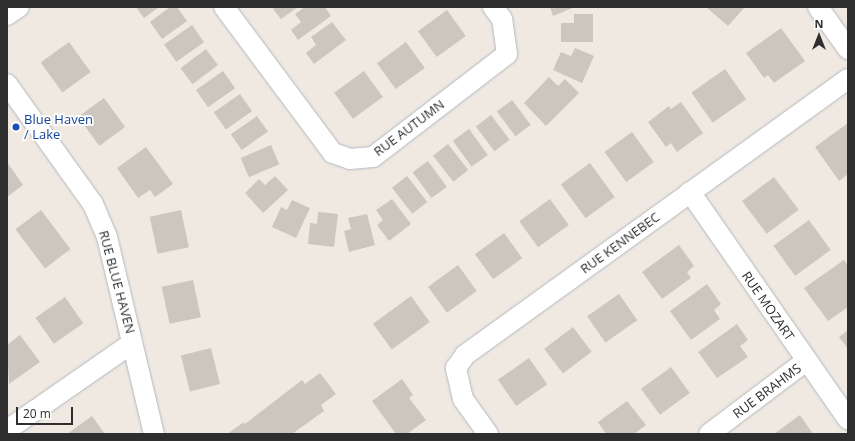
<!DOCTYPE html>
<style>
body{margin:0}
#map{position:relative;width:855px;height:441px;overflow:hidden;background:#efe9e1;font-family:"Open Sans",sans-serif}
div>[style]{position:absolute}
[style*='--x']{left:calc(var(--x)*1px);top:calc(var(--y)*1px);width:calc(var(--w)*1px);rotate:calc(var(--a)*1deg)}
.building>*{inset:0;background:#cbc7bf;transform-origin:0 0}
.roads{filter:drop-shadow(0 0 1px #b4b7c1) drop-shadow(0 0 1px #b4b7c1)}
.minor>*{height:20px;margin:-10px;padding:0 10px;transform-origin:10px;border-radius:10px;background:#fff}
.dots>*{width:11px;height:11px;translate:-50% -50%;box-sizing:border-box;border:2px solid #fff;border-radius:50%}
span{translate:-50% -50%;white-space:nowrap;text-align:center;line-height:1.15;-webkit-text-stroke:3.5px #fff;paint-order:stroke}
.transit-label{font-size:13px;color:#164399}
.left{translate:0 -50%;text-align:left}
.street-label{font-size:13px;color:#2e2e2e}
.frame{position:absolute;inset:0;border:8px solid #2e2e2e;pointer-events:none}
.north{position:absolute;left:799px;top:16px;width:40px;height:40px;-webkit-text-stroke:3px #fff;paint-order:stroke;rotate:0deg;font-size:11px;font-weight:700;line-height:16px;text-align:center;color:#2e2e2e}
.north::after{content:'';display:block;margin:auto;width:14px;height:18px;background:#2e2e2e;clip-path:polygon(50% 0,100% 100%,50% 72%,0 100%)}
.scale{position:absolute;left:16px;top:407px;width:57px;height:18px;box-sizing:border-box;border:2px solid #2e2e2e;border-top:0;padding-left:5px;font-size:12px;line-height:14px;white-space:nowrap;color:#2e2e2e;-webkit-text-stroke:3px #fff;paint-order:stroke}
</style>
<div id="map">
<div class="building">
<i style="clip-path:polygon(136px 7px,159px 7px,144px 18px)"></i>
<i style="clip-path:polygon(170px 7px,177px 7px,187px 21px,162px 39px,150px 22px)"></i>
<i style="clip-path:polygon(276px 7px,298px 7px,281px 19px,273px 9px)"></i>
<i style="clip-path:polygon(305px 7px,325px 7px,331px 16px,298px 40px,291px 30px,301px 22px,295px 14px)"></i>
<i style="clip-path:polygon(550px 7px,575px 7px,553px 16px)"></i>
<i style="clip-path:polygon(706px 7px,745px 7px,728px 26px)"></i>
<i style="left:447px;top:10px;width:32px;height:36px;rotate:54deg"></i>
<i style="clip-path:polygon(574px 14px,593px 14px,593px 42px,561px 42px,561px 23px,574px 23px)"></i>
<i style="clip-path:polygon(332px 22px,346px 40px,314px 64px,306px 53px,316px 45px,311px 37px)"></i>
<i style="left:192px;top:25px;width:21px;height:34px;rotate:55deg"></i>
<i style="clip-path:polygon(781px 28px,805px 61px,774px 83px,768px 75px,764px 78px,746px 53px)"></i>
<i style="left:69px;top:42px;width:37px;height:35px;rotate:54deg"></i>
<i style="left:406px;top:42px;width:32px;height:36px;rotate:54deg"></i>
<i style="clip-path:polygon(575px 48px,594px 56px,582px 83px,553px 70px,561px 52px,571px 56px)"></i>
<i style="left:206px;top:49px;width:20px;height:32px;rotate:53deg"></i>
<i style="left:725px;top:69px;width:37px;height:41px;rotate:55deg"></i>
<i style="left:223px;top:71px;width:21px;height:33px;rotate:55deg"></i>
<i style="left:364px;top:71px;width:32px;height:37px;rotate:54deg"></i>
<i style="clip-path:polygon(549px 77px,558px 86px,565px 79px,579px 93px,546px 126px,524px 103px)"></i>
<i style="left:240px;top:94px;width:21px;height:32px;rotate:55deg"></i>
<i style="left:104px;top:98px;width:36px;height:32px;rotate:54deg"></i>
<i style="left:512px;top:100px;width:31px;height:19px;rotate:53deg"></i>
<i style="clip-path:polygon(681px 102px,703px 133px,677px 152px,671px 143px,666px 147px,648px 122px,669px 106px,671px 109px)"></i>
<i style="left:491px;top:115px;width:31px;height:19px;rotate:53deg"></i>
<i style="left:257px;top:116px;width:19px;height:32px;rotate:55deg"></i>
<i style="clip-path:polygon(848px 123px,848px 174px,839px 181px,815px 147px)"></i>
<i style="left:469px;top:129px;width:32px;height:20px;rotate:54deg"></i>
<i style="left:632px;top:132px;width:37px;height:34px;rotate:54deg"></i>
<i style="left:448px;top:144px;width:33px;height:19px;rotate:52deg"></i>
<i style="left:271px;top:145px;width:21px;height:33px;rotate:67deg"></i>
<i style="clip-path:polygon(146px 147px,173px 184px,155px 197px,150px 190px,138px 198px,117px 168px)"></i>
<i style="left:428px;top:161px;width:32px;height:19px;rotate:54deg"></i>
<i style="clip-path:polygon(7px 162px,23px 185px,7px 197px)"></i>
<i style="left:590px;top:163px;width:42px;height:36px;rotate:54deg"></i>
<i style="clip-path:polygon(275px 176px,288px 190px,263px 213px,245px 193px,259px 179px,265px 185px)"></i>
<i style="left:407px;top:176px;width:33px;height:19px;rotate:52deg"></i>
<i style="left:774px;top:177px;width:41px;height:40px;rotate:53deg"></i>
<i style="clip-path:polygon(392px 199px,411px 224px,389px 241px,377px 225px,383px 220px,376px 210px)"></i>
<i style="left:550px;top:199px;width:32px;height:38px;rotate:54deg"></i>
<i style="clip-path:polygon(292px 200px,310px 208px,296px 238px,272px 227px,281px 207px,287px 210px)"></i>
<i style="left:41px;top:210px;width:49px;height:32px;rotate:53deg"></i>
<i style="left:181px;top:210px;width:38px;height:32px;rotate:78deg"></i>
<i style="clip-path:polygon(318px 212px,338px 214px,334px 247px,308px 244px,310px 223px,317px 224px)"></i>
<i style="clip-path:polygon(367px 214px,375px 245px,349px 252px,344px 231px,351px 229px,348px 218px)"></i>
<i style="left:809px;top:220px;width:37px;height:44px;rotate:54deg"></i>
<i style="left:504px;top:233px;width:31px;height:36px;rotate:54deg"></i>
<i style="clip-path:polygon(679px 245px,694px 266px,687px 272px,691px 278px,662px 299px,642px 272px)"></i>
<i style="clip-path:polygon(844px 260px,848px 266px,848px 307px,828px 321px,804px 288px)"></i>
<i style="left:458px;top:265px;width:32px;height:37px;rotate:54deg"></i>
<i style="left:193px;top:280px;width:38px;height:32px;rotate:78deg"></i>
<i style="clip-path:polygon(707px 284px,721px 304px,714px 310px,720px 319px,691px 340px,670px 311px)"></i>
<i style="left:619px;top:294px;width:32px;height:39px;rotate:55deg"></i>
<i style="left:411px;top:296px;width:32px;height:47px;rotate:54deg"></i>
<i style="left:65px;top:297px;width:32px;height:36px;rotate:55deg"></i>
<i style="clip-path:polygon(737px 324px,748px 340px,740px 346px,748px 357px,717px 378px,698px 352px)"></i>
<i style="left:573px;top:327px;width:31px;height:36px;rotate:53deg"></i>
<i style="clip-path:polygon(848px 330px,848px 349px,839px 337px)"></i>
<i style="clip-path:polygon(20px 335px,40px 362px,9px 384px,7px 345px)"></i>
<i style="left:211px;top:348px;width:37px;height:31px;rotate:76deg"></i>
<i style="left:529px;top:358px;width:32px;height:38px;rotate:55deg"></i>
<i style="left:671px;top:367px;width:32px;height:37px;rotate:54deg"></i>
<i style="clip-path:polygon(320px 373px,336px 394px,321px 405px,324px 411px,292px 434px,227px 434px,244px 422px,245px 424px,302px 380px,305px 384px)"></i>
<i style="clip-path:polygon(402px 379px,413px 395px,409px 398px,426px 420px,407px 434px,396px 434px,372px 401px)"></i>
<i style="clip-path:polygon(627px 401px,646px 425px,634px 434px,606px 434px,598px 422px)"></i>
<i style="clip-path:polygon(800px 415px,813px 434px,774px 434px)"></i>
<i style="clip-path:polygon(92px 416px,105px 434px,67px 434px)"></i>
</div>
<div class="roads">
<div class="minor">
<i style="--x:224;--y:7;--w:182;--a:53.3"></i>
<i style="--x:333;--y:153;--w:18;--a:19"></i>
<i style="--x:350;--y:159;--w:23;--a:-5"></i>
<i style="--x:373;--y:157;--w:169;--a:-37.5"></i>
<i style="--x:507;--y:54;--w:35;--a:-98"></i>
<i style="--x:502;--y:19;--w:15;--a:-127"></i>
<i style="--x:818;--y:7;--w:52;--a:54.5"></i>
<i style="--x:7;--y:15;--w:14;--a:-34"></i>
<i style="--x:7;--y:84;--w:148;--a:54.4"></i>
<i style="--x:93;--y:204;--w:36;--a:67"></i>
<i style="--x:107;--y:237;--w:203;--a:76.6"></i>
<i style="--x:690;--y:192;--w:277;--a:55.2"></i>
<i style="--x:7;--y:430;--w:152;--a:-34.8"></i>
<i style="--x:488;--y:434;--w:43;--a:-125.5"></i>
<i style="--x:463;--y:399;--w:32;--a:-103"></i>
<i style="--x:456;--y:368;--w:16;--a:-55"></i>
<i style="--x:465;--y:355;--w:472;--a:-35.8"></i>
<i style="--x:709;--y:434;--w:121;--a:-37"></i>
</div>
</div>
<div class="dots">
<i style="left:16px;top:127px;background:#1a4fb4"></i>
</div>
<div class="transit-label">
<span class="left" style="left:24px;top:127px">Blue Haven<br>/ Lake</span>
</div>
<div class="street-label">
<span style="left:409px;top:128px;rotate:-37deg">RUE AUTUMN</span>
<span style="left:620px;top:243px;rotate:-36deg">RUE KENNEBEC</span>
<span style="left:117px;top:282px;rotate:75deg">RUE BLUE HAVEN</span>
<span style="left:768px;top:306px;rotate:55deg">RUE MOZART</span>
<span style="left:767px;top:391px;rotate:-37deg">RUE BRAHMS</span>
</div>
<div class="frame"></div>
<div class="north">N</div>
<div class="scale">20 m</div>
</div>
